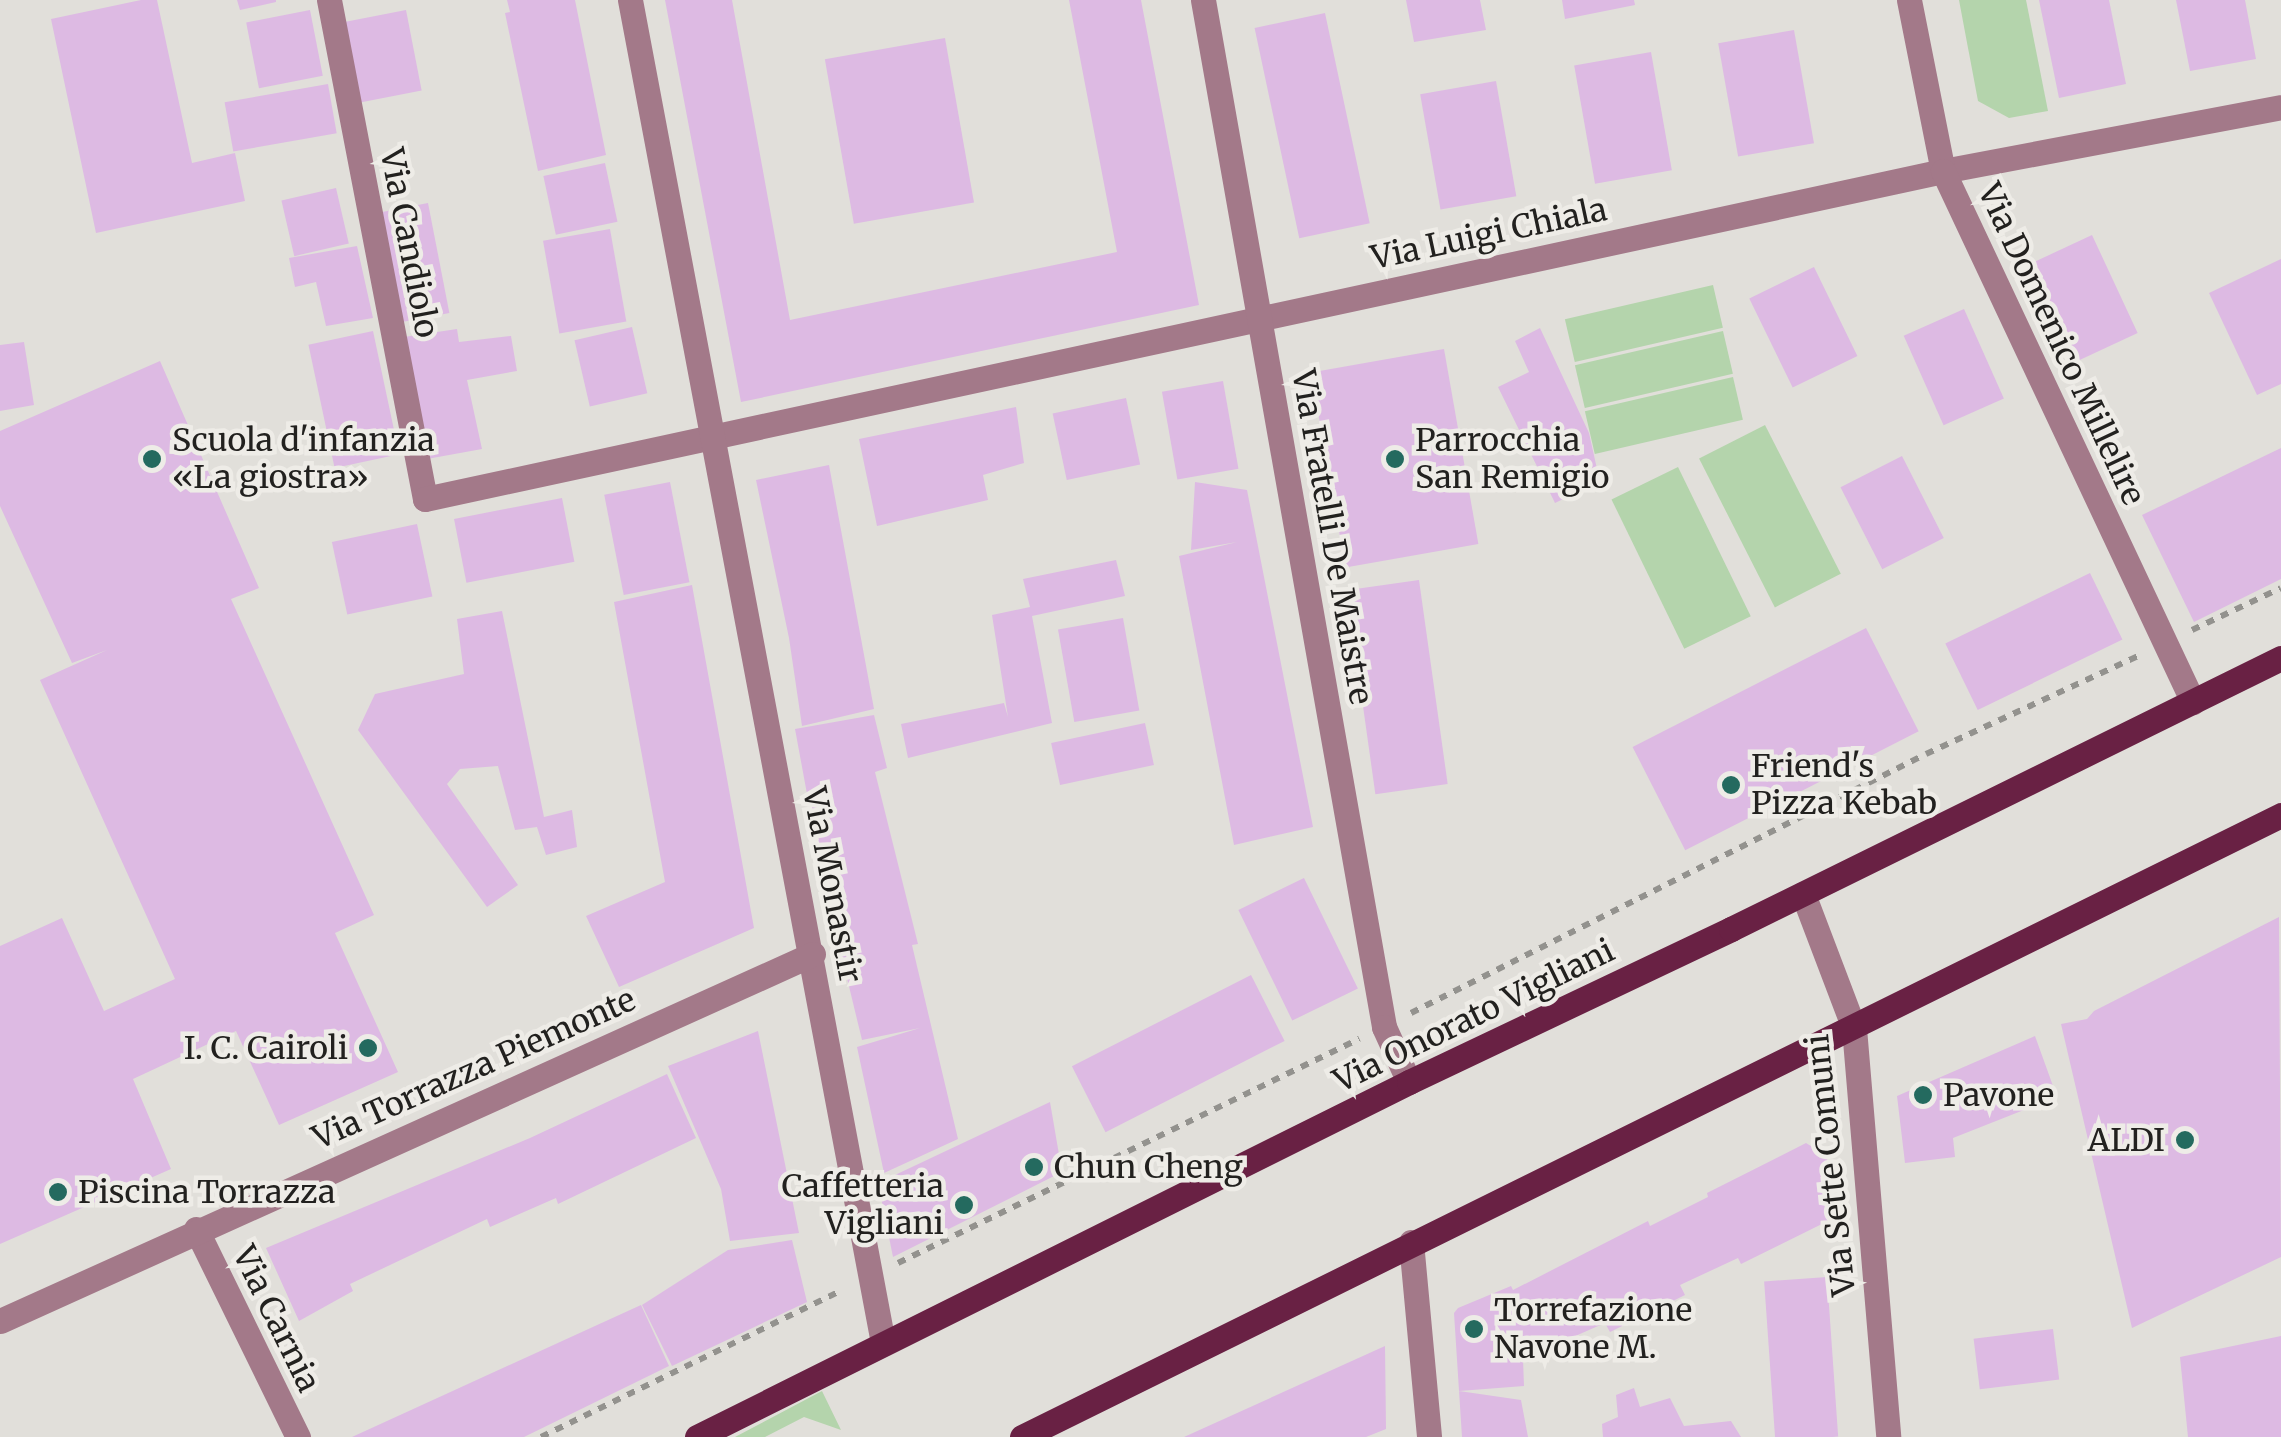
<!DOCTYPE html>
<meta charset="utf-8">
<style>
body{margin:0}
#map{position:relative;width:2281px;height:1437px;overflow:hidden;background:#e1dfda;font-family:Merriweather,serif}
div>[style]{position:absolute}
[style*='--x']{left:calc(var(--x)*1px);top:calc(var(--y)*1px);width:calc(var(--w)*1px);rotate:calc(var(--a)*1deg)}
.green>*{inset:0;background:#b4d4ac;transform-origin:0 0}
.building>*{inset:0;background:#ddbae3;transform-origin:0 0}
.path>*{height:6px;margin-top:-3px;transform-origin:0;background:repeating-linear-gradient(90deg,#93928e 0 8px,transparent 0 16px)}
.minor>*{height:25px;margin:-12.5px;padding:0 12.5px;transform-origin:12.5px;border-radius:12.5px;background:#a37989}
.major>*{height:25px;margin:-12.5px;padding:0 12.5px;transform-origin:12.5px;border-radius:12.5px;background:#692144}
.dots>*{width:28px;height:28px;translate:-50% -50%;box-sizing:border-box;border:5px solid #eeece7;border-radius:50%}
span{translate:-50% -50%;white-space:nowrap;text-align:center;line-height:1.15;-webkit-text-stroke:9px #eeece7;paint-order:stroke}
.street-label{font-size:32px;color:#22211f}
.poi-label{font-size:32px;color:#22211f}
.left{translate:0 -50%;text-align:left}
.right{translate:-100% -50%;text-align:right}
</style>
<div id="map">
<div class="green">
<i style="clip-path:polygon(1959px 0,2026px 0,2048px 111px,2009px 118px,1978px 101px)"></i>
<i style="left:1713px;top:285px;width:44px;height:152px;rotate:77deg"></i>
<i style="left:1723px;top:331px;width:44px;height:152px;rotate:77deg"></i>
<i style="left:1733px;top:377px;width:44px;height:152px;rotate:77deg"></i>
<i style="left:1765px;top:425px;width:167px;height:74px;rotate:63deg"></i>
<i style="left:1678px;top:467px;width:166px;height:74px;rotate:64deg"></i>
<i style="clip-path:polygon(822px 1391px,841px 1430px,804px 1417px,765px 1437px,735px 1437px)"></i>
</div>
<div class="building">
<i style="clip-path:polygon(141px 0,157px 0,192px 163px,235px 153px,245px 201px,96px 233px,51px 19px)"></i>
<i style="clip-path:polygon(237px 0,276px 0,276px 2px,240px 10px)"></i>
<i style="clip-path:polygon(507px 0,575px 0,606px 155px,538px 171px,505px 13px,510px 12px)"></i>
<i style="clip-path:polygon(665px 0,732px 0,790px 320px,1117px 252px,1069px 0,1141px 0,1199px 305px,741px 402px)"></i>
<i style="clip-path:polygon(1406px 0,1480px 0,1486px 30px,1414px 42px)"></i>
<i style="clip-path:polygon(1562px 0,1634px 0,1635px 5px,1565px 19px)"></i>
<i style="clip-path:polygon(2039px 0,2109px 0,2126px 84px,2059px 98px)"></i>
<i style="clip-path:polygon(2176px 0,2245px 0,2256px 59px,2190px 71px)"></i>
<i style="left:310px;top:10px;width:67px;height:65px;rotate:79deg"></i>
<i style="left:406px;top:10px;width:82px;height:64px;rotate:79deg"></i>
<i style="left:1325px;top:13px;width:215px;height:72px;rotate:78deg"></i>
<i style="left:1794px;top:30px;width:115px;height:77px;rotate:80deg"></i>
<i style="left:945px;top:38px;width:167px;height:122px;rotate:80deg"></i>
<i style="left:1651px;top:52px;width:120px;height:78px;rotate:80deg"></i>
<i style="left:1496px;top:81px;width:117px;height:77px;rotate:80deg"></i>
<i style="left:328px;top:84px;width:50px;height:105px;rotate:80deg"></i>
<i style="left:605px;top:163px;width:60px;height:63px;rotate:78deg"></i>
<i style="left:336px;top:188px;width:57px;height:56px;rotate:77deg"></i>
<i style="left:428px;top:203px;width:112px;height:48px;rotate:79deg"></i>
<i style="left:610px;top:229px;width:94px;height:68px;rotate:80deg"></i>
<i style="left:2092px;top:235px;width:108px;height:74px;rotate:65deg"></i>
<i style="clip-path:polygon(357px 246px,373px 318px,326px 326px,316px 282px,295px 287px,289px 258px)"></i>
<i style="clip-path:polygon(2281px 259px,2281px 384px,2257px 395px,2209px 293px)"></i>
<i style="left:1814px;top:267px;width:99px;height:72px;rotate:64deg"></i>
<i style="left:1964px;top:309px;width:98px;height:66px;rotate:66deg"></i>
<i style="left:632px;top:327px;width:68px;height:59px;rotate:77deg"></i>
<i style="clip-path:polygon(1540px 328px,1589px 433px,1597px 469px,1580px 477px,1586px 488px,1555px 503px,1498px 387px,1529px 372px,1515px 341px)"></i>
<i style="clip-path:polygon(457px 329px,459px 342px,511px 336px,517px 371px,467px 380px,482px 449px,427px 459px,404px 337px)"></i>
<i style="left:373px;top:331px;width:126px;height:66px;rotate:78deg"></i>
<i style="clip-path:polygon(24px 342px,34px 405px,0 411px,0 345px)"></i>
<i style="left:1444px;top:349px;width:198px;height:135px;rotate:80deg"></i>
<i style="clip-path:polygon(160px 361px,259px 588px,231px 599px,374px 915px,335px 933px,398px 1072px,279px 1125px,236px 1031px,133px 1079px,171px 1169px,0 1244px,0 946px,62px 918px,104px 1011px,175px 979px,40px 680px,107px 650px,72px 663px,0 506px,0 431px)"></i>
<i style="left:1223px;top:381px;width:89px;height:62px;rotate:80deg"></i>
<i style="left:1126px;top:398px;width:68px;height:75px;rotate:78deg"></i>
<i style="clip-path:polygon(1016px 407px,1024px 463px,983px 475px,988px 500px,877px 526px,859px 439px)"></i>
<i style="clip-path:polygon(2281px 448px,2281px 579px,2194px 622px,2142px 515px)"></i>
<i style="left:1902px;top:456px;width:92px;height:69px;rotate:63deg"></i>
<i style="clip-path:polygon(829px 465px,874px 709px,802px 726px,789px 638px,756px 480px)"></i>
<i style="left:670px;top:482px;width:102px;height:67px;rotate:79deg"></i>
<i style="clip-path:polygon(1195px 482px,1247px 490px,1313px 827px,1234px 845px,1179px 556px,1237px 542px,1191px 550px)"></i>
<i style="left:562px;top:498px;width:65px;height:110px;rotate:79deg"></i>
<i style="left:417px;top:524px;width:74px;height:87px;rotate:78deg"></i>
<i style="clip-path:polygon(1116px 560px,1125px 596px,1032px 616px,1052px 723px,908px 758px,901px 724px,1004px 703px,1008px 717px,992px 615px,1030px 607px,1023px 579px)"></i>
<i style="left:2090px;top:573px;width:74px;height:161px;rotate:64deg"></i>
<i style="left:1419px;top:580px;width:206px;height:73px;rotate:82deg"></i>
<i style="clip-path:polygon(692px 585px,754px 928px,619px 987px,586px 916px,665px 882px,614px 602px)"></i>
<i style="clip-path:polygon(502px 611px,544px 817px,572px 810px,577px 847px,546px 855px,537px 827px,515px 830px,498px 766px,460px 769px,447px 784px,518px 885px,487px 907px,358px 730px,375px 694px,464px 674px,457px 619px)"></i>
<i style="left:1123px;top:618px;width:94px;height:66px;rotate:80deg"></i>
<i style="left:1866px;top:628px;width:116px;height:262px;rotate:63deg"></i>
<i style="clip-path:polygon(874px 715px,887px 768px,875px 772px,918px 944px,912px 945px,958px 1139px,884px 1173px,857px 1047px,920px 1028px,862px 1040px,822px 875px,795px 729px)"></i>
<i style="left:1145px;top:723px;width:43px;height:96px;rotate:78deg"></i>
<i style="left:1304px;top:878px;width:123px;height:73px;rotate:64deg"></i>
<i style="clip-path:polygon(2279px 917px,2281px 1257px,2132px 1328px,2061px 1024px,2087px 1019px,2094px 1011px)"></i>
<i style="left:1251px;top:975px;width:74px;height:201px;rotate:63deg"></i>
<i style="clip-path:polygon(758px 1031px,799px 1233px,730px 1241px,721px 1189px,668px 1066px)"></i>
<i style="clip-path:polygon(2035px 1036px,2057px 1097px,1953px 1138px,1955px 1157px,1905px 1163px,1897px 1096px)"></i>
<i style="clip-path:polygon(667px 1074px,696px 1138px,558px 1204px,556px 1198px,490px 1227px,487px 1219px,350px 1284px,353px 1291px,299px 1321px,266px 1248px,530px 1138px)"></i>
<i style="clip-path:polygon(1050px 1102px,1062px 1172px,893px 1257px,878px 1183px)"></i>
<i style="clip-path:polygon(1806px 1143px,1827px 1156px,1830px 1220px,1741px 1264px,1738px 1258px,1680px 1285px,1685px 1295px,1610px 1332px,1605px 1323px,1523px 1359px,1524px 1386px,1459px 1391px,1521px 1400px,1528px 1437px,1462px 1437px,1454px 1313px,1458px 1308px,1511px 1286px,1513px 1290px,1648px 1221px,1650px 1226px,1708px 1197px,1707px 1193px)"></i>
<i style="clip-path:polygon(792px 1240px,807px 1302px,672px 1366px,642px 1305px,728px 1250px)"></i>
<i style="left:1827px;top:1277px;width:160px;height:63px;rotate:86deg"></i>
<i style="clip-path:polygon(641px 1305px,669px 1366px,524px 1437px,352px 1437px)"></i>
<i style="left:2053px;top:1329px;width:51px;height:80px;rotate:83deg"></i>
<i style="clip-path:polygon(2281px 1336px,2281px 1437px,2188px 1437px,2180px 1357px)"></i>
<i style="clip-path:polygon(1385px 1346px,1386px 1429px,1366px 1437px,1184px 1437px)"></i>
<i style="clip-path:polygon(1634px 1388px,1640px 1407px,1670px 1398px,1684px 1426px,1731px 1421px,1741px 1437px,1603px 1437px,1602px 1424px,1618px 1417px,1616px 1395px)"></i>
</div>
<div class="path">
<i style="--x:2192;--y:630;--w:98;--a:-25.3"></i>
<i style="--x:1411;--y:1013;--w:576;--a:-26.7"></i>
<i style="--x:1926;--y:754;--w:236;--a:-24.8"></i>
<i style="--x:898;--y:1263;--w:513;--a:-25.92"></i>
<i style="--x:541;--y:1437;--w:335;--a:-26"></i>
</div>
<div class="minor">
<i style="--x:329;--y:0;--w:508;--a:79.11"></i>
<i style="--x:425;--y:499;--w:1553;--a:-12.19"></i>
<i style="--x:1943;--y:171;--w:344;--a:-10.7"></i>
<i style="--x:630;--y:0;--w:1367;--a:79.33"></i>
<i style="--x:1203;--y:0;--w:1043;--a:80"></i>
<i style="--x:1384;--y:1027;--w:60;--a:65.6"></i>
<i style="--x:1909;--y:0;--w:174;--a:78.8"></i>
<i style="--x:1943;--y:171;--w:587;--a:64.79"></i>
<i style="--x:1803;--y:894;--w:143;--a:69.2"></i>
<i style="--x:1854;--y:1028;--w:410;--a:85.2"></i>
<i style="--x:196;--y:1229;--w:232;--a:63.9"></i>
<i style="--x:1411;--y:1242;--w:196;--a:84.7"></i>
<i style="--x:0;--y:1321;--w:892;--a:-24.3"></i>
</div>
<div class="major">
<i style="--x:697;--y:1437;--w:796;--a:-26.5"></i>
<i style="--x:1409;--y:1082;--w:357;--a:-25.4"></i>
<i style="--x:1731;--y:929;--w:613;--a:-26.23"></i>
<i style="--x:1022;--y:1437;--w:1404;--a:-26.29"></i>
</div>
<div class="dots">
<i style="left:152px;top:459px;background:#246a5f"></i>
<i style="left:1395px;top:459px;background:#246a5f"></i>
<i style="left:1731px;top:785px;background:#246a5f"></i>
<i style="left:368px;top:1048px;background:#246a5f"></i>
<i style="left:1923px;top:1095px;background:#246a5f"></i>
<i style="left:2185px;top:1140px;background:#246a5f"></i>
<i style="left:1034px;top:1167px;background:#246a5f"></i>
<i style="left:58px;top:1192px;background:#246a5f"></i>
<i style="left:964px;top:1205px;background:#246a5f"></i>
<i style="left:1474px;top:1329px;background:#246a5f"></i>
</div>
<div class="street-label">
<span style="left:1489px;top:234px;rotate:-12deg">Via Luigi Chiala</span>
<span style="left:409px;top:243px;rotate:79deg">Via Candiolo</span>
<span style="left:2061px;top:344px;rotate:65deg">Via Domenico Millelire</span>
<span style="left:1332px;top:537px;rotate:80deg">Via Fratelli De Maistre</span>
<span style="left:832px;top:885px;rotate:79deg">Via Monastir</span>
<span style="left:1474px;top:1016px;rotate:-26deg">Via Onorato Vigliani</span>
<span style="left:474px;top:1069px;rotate:-24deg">Via Torrazza Piemonte</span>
<span style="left:1831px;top:1165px;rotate:-96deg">Via Sette Comuni</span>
<span style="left:276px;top:1319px;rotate:64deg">Via Carnia</span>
</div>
<div class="poi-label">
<span class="left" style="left:172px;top:459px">Scuola d'infanzia<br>«La giostra»</span>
<span class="left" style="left:1415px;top:459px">Parrocchia<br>San Remigio</span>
<span class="left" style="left:1751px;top:785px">Friend's<br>Pizza Kebab</span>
<span class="right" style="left:348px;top:1048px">I. C. Cairoli</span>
<span class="left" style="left:1943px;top:1095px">Pavone</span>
<span class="right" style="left:2165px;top:1140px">ALDI</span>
<span class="left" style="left:1054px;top:1167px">Chun Cheng</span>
<span class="right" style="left:944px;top:1205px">Caffetteria<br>Vigliani</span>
<span class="left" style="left:78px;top:1192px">Piscina Torrazza</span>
<span class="left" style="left:1494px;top:1329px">Torrefazione<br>Navone M.</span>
</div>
</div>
